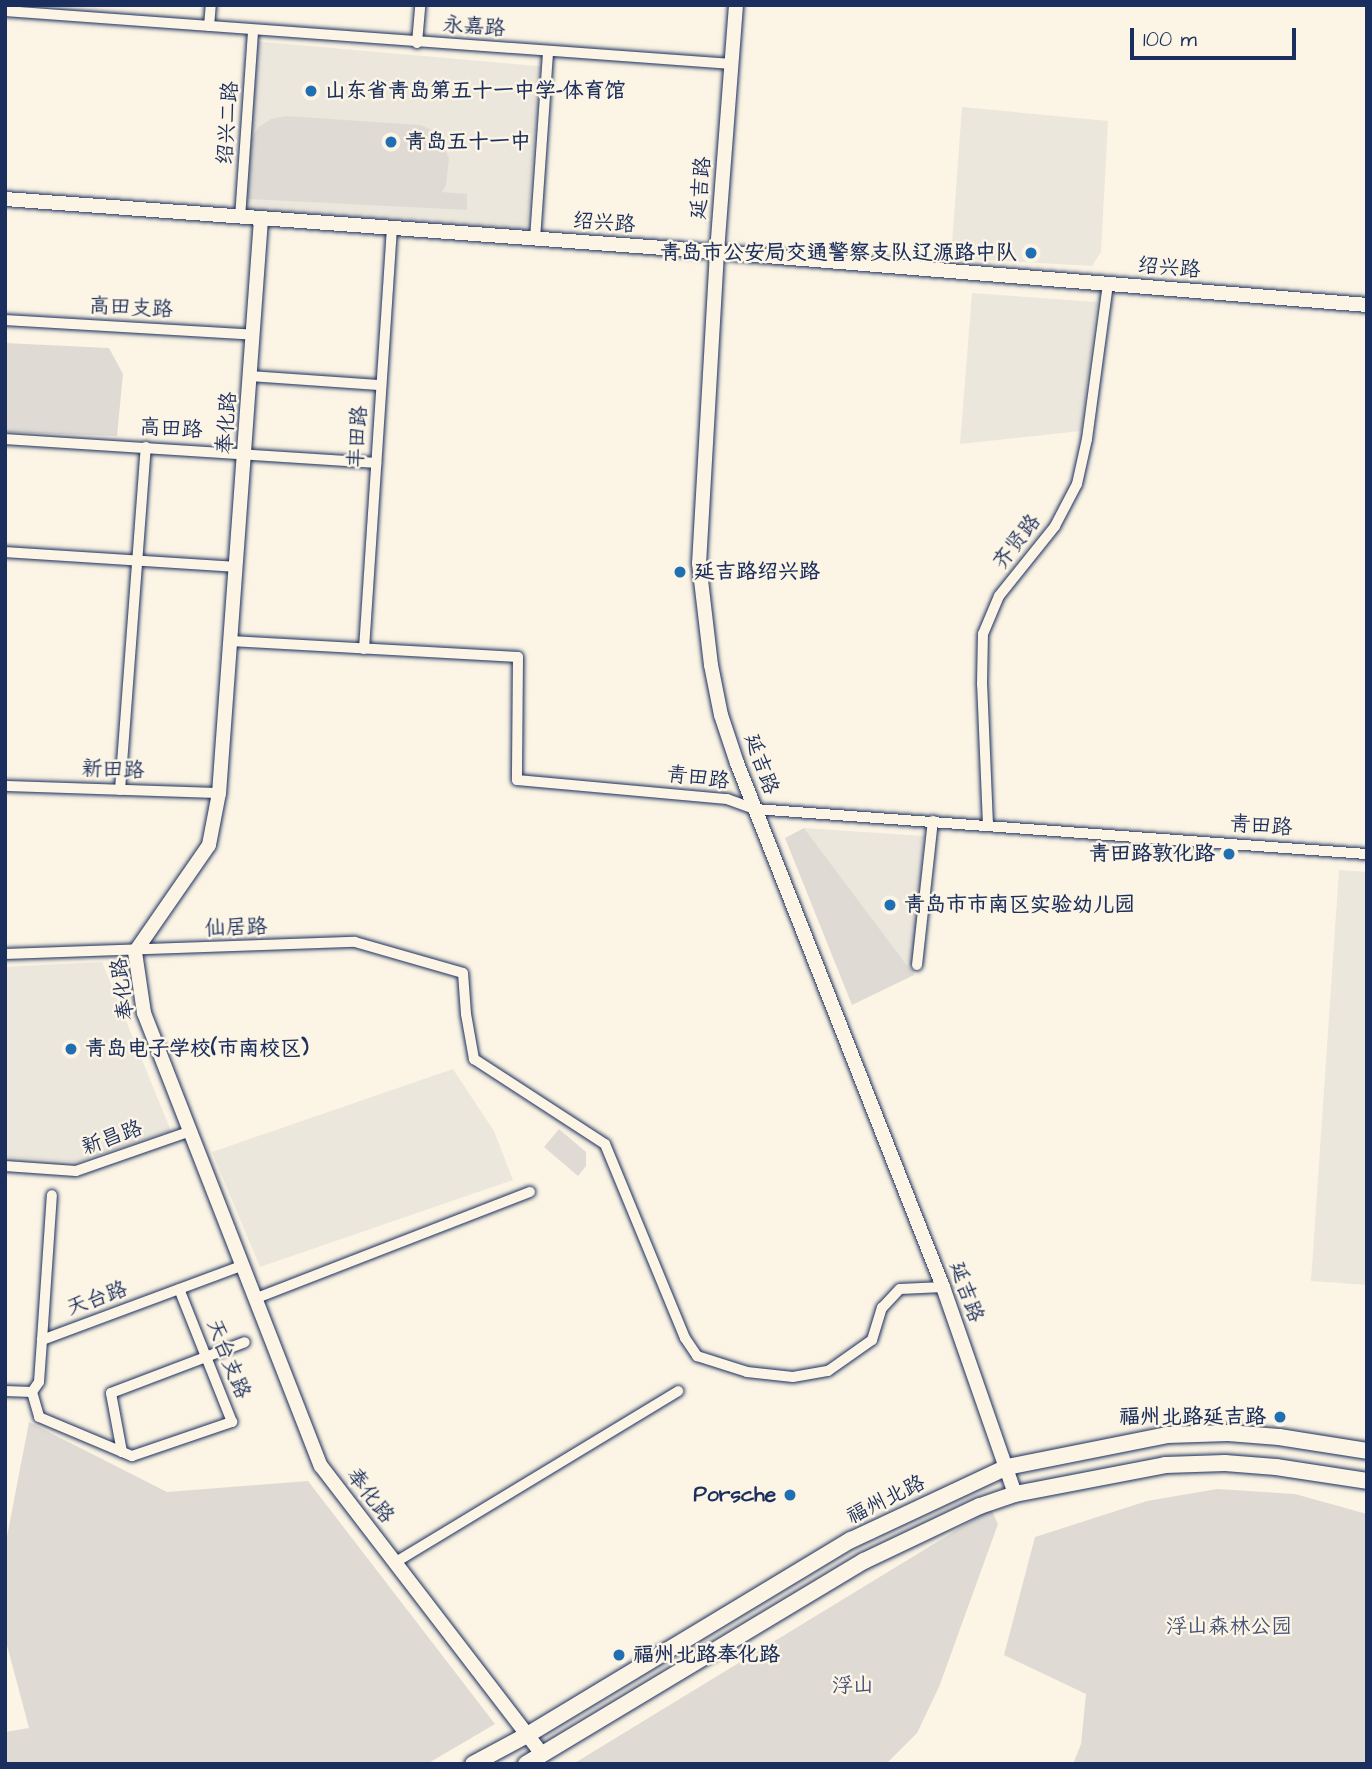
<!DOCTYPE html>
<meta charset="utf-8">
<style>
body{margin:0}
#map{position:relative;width:1372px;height:1769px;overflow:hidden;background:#fcf5e5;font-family:"Architects Daughter","LXGW WenKai TC",sans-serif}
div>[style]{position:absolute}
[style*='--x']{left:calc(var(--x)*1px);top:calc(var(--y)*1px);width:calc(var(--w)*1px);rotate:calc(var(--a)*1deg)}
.built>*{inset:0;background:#ece7dc;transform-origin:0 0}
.green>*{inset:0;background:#dfdbd4}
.roads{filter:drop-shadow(0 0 2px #1b2f5e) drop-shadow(0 0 2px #1b2f5e)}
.street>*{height:10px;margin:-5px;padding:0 5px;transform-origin:5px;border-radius:5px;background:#fcf5e5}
.secondary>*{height:14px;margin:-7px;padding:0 7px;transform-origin:7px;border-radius:7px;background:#fcf5e5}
.primary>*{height:16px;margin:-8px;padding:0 8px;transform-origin:8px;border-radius:8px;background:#fcf5e5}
.dots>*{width:19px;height:19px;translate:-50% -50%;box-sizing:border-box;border:4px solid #fcf5e5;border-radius:50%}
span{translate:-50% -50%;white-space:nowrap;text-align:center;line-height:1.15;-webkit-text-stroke:5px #fcf5e5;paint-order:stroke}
.street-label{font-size:21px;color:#1b2f5e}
.poi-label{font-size:21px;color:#1b2f5e;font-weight:700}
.left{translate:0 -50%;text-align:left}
.right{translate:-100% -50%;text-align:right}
.park-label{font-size:21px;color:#425176}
.frame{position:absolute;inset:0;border:7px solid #1b2f5e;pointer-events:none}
.scale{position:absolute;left:1130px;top:28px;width:166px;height:32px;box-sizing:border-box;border:4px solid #1b2f5e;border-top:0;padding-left:9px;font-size:21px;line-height:24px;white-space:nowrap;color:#1b2f5e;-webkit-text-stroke:5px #fcf5e5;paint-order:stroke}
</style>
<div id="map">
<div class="built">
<i style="left:252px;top:41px;width:290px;height:177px;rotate:5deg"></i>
<i style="clip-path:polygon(962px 107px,1108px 121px,1101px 252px,1092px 266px,951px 258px)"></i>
<i style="clip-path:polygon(972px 293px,1097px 302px,1081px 431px,960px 444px)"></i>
<i style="clip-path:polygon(804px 828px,924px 836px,914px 975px,913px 975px)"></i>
<i style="clip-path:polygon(1339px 870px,1367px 872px,1367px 1285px,1311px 1281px)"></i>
<i style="clip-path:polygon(102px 962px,171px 1131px,78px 1162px,5px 1157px,5px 967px)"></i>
<i style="clip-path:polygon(453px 1069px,494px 1131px,513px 1180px,260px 1267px,212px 1152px)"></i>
</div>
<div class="green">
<i style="clip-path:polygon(286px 116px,420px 125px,432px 130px,443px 143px,449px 159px,446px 185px,442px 192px,467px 194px,467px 210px,248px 199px,251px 139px,259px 127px,271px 119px)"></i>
<i style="clip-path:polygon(5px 343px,109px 348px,123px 374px,117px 436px,5px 432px)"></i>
<i style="clip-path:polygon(804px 828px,914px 975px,852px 1005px,785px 838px)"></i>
<i style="clip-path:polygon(559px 1129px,586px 1152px,586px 1166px,578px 1176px,544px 1147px)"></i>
<i style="clip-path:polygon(29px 1422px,167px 1492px,308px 1481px,495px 1724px,427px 1764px,5px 1764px,5px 1732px,29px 1728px,5px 1638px,5px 1547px)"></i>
<i style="clip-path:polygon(1217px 1489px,1295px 1494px,1367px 1514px,1367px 1764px,1073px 1764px,1081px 1744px,1086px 1694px,1004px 1655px,1035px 1537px,1147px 1501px)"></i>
<i style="clip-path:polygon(991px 1509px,998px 1524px,939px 1687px,917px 1733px,886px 1764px,573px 1764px)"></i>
</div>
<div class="roads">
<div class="street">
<i style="--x:5;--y:11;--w:729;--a:4.17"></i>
<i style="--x:209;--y:26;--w:21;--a:-85"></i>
<i style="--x:417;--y:43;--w:38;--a:-85"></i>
<i style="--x:240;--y:218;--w:188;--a:-86"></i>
<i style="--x:535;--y:239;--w:188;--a:-86"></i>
<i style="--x:5;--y:320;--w:249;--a:3.4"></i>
<i style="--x:251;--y:376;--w:130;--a:4"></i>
<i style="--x:5;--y:439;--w:372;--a:3.7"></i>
<i style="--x:5;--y:552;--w:232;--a:3.7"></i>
<i style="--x:231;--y:641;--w:287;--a:3.2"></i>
<i style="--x:518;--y:657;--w:123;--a:90.5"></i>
<i style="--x:517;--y:780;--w:211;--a:5.2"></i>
<i style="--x:727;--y:799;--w:30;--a:20"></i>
<i style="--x:755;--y:809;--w:614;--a:4.21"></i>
<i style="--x:364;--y:649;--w:421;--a:-86.2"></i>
<i style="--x:5;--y:786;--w:214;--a:1.9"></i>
<i style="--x:120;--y:790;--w:344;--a:-85.7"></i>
<i style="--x:988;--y:825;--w:141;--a:-92.4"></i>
<i style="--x:982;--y:684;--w:50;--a:-88.9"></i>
<i style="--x:983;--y:634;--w:41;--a:-67.2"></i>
<i style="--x:999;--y:596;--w:90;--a:-51.3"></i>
<i style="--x:1055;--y:526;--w:47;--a:-62.4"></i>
<i style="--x:1077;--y:484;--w:46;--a:-77.5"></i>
<i style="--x:1087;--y:439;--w:156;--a:-82.3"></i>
<i style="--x:5;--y:954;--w:350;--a:-2"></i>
<i style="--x:355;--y:942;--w:112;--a:16"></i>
<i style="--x:463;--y:973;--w:41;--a:85.8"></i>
<i style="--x:466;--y:1014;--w:46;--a:79.9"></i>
<i style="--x:474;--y:1059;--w:156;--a:33"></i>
<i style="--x:605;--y:1144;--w:210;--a:67.6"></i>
<i style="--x:685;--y:1338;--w:22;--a:56"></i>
<i style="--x:697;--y:1356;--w:52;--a:17.7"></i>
<i style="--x:747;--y:1372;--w:46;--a:6.2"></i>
<i style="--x:793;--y:1377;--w:36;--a:-10"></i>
<i style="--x:828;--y:1371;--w:54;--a:-35.2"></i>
<i style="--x:872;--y:1340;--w:34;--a:-73"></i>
<i style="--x:882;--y:1308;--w:26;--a:-47"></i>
<i style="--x:900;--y:1289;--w:43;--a:-2.7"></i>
<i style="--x:917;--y:965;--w:145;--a:-83.7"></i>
<i style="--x:5;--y:1166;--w:71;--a:4"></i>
<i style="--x:76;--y:1171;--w:119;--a:-19.2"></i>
<i style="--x:254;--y:1299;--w:296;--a:-21.2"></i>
<i style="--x:42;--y:1340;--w:145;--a:-86.1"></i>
<i style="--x:5;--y:1391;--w:27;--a:2"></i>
<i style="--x:32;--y:1392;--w:12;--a:-55"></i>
<i style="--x:39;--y:1382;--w:42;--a:-85.9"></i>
<i style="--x:42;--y:1340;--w:212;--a:-20.4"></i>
<i style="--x:32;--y:1392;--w:26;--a:74"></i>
<i style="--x:39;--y:1417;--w:101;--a:22.8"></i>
<i style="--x:132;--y:1456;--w:106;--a:-18.8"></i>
<i style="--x:232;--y:1422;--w:143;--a:-111.7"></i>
<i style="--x:122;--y:1452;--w:60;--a:-100.6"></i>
<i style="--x:111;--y:1393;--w:143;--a:-20.8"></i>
<i style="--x:396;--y:1562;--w:330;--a:-31.2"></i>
</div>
<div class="secondary">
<i style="--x:736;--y:5;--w:248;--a:94.4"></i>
<i style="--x:717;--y:252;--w:312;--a:93.3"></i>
<i style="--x:699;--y:563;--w:103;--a:83.3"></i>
<i style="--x:711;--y:665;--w:51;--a:78.7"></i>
<i style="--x:721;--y:715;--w:51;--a:71.6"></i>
<i style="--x:737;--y:763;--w:563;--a:68.54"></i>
<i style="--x:943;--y:1287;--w:219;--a:70.8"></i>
<i style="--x:5;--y:199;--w:714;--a:4.26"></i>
<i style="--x:717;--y:252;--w:652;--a:4.66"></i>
<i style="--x:261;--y:219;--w:576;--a:94.18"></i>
<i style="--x:219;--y:793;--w:53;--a:100.9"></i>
<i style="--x:209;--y:845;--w:130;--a:124.7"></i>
<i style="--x:135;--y:952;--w:62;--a:81.6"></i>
<i style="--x:144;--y:1013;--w:486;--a:68.7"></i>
<i style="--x:321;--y:1466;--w:363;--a:52.5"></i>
</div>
<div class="primary">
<i style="--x:473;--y:1764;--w:64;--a:-28.2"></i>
<i style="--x:529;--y:1734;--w:376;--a:-31.1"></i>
<i style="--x:851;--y:1540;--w:172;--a:-25.1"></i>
<i style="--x:1007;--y:1467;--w:163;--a:-11.3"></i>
<i style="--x:1167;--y:1435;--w:61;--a:-1.9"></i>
<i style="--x:1228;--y:1433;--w:51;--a:4.5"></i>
<i style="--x:1279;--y:1437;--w:89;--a:9"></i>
<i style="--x:526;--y:1764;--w:394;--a:-31"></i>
<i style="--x:864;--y:1561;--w:128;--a:-25.4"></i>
<i style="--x:980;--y:1506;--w:37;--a:-19"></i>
<i style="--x:1015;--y:1494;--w:153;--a:-10.9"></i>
<i style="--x:1165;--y:1465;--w:60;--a:-1.9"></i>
<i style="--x:1225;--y:1463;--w:51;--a:4.5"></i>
<i style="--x:1276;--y:1467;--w:92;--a:8.7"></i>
</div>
</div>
<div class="dots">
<i style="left:311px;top:91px;background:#1f6fb2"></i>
<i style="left:391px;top:142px;background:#1f6fb2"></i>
<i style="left:1031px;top:253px;background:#1f6fb2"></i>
<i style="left:680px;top:572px;background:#1f6fb2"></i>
<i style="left:1229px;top:854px;background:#1f6fb2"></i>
<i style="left:890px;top:905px;background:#1f6fb2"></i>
<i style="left:71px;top:1049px;background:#1f6fb2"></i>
<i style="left:1280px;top:1417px;background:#1f6fb2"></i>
<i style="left:790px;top:1495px;background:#1f6fb2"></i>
<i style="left:619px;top:1655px;background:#1f6fb2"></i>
</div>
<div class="street-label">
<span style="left:474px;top:27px;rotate:4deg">永嘉路</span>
<span style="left:228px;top:123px;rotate:-86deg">绍兴二路</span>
<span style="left:701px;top:188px;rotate:-85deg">延吉路</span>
<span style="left:604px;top:223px;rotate:4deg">绍兴路</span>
<span style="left:1169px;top:268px;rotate:5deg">绍兴路</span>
<span style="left:131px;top:308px;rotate:3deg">高田支路</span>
<span style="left:227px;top:423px;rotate:-86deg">奉化路</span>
<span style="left:171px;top:429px;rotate:3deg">高田路</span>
<span style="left:358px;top:437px;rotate:-86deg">丰田路</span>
<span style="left:1017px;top:542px;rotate:-52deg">齐贤路</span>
<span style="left:761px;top:764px;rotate:70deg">延吉路</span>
<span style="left:113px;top:770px;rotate:2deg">新田路</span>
<span style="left:698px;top:778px;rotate:7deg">青田路</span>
<span style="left:1261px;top:826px;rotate:4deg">青田路</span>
<span style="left:236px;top:928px;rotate:-2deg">仙居路</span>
<span style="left:123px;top:989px;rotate:-97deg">奉化路</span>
<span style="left:112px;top:1138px;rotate:-20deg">新昌路</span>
<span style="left:966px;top:1292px;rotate:70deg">延吉路</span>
<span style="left:97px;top:1299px;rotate:-20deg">天台路</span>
<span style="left:228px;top:1359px;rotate:68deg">天台支路</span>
<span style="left:370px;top:1496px;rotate:52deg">奉化路</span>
<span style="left:886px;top:1500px;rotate:-26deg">福州北路</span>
</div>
<div class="poi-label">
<span class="left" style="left:325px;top:91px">山东省青岛第五十一中学-体育馆</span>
<span class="left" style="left:405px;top:142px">青岛五十一中</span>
<span class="right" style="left:1017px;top:253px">青岛市公安局交通警察支队辽源路中队</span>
<span class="left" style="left:694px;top:572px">延吉路绍兴路</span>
<span class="right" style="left:1215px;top:854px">青田路敦化路</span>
<span class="left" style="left:904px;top:905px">青岛市市南区实验幼儿园</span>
<span class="left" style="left:85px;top:1049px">青岛电子学校(市南校区)</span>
<span class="right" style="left:1266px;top:1417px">福州北路延吉路</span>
<span class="right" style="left:776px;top:1495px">Porsche</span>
<span class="left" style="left:633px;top:1655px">福州北路奉化路</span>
</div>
<div class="park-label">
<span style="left:1229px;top:1627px">浮山森林公园</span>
<span style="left:853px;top:1686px">浮山</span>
</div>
<div class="frame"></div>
<div class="scale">100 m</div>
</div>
